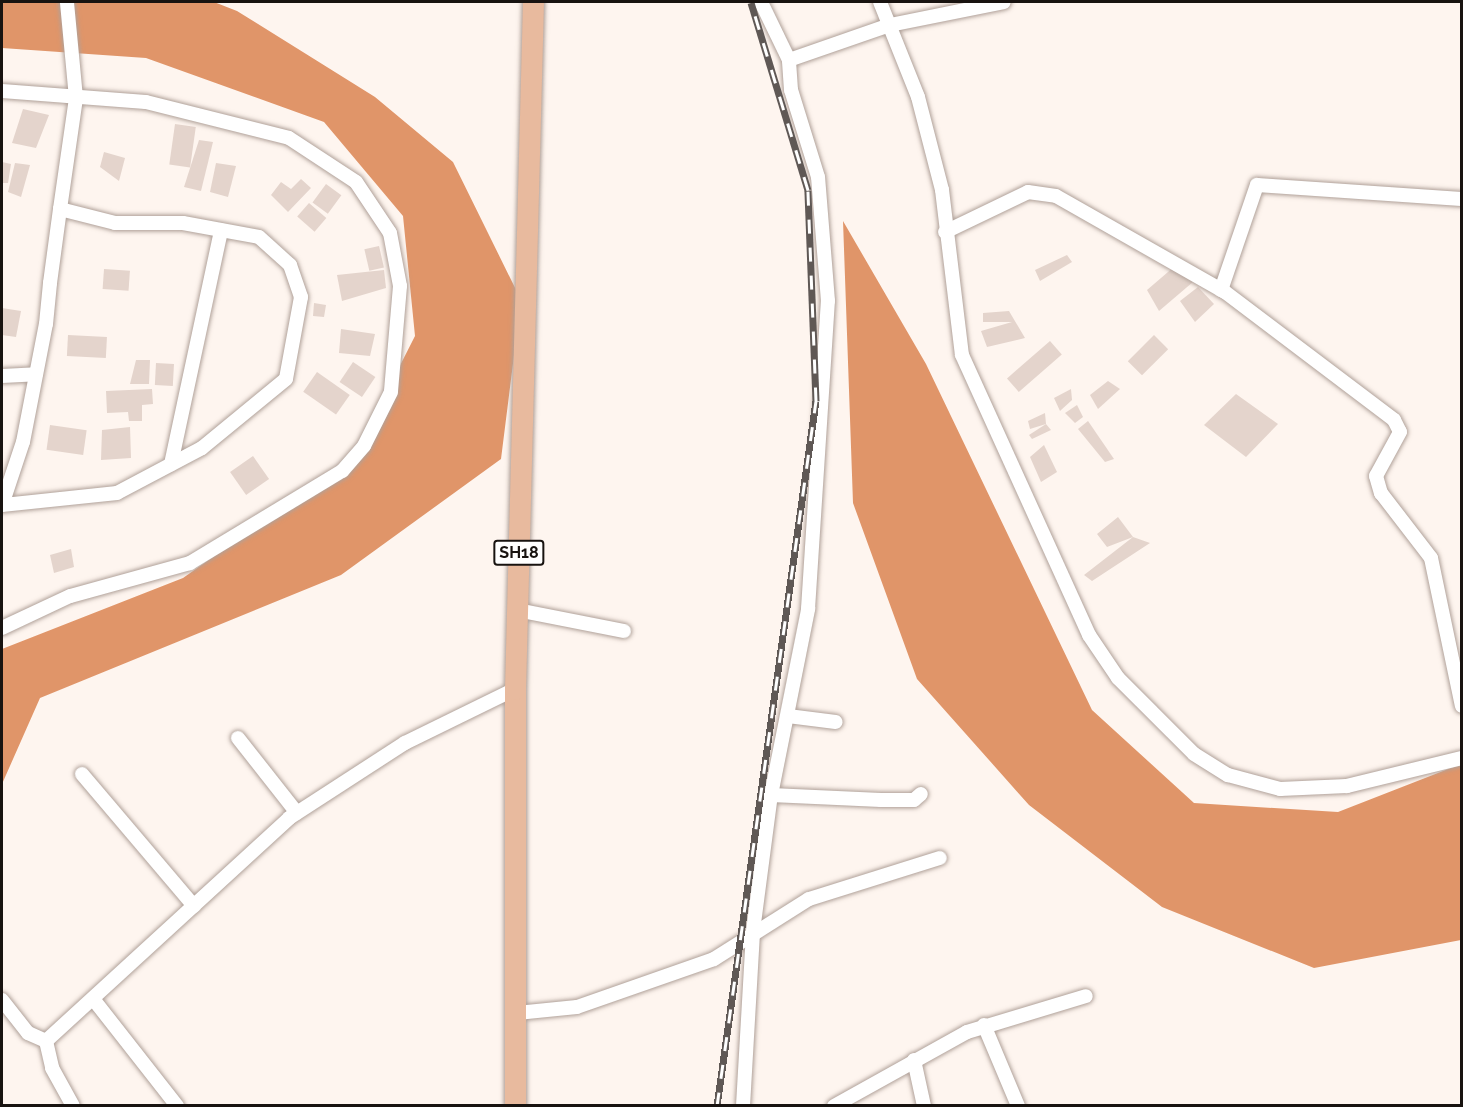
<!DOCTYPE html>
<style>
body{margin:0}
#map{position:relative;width:1463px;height:1107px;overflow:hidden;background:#fef5ef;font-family:Raleway,sans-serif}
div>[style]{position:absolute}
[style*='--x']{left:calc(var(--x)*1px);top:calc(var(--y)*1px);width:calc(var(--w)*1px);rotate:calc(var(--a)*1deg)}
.water>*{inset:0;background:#e09569}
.building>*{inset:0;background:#e4d4cc;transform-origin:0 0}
.roads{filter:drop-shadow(0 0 2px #b0a199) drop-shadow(0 0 2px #b0a199)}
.minor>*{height:14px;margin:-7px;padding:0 7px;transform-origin:7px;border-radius:7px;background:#fff}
.primary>*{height:21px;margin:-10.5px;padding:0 10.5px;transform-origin:10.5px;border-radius:10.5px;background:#e8ba9e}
.rail>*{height:7px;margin-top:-3.5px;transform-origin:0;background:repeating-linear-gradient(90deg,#fff 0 14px,#5f5855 0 28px);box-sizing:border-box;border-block:2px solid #5f5855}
span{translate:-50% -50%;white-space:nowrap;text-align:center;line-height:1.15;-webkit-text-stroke:4.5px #fff;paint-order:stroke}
.shield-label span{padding:2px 4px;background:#fff;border:2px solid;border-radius:4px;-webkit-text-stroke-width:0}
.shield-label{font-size:16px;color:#181310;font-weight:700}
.frame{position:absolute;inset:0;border:3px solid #181310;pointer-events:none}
</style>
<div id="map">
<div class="water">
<i style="clip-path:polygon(2px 2px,214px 2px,237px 11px,375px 97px,453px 162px,521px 300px,501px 459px,341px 575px,40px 698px,2px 784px,2px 649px,183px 578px,352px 460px,415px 336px,403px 216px,324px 122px,146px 58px,2px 48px)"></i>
<i style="clip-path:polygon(843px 221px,926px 364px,1092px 710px,1194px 803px,1338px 812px,1461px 764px,1461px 940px,1314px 968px,1162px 907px,1029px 805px,917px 679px,853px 503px)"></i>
</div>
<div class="building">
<i style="clip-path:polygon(23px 109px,49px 115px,36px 148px,12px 143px)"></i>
<i style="left:175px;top:124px;width:21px;height:41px;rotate:8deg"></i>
<i style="clip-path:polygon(199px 140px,213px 142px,201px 191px,184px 187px)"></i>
<i style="clip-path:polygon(104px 152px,125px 158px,119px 181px,100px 167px)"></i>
<i style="clip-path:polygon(2px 162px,11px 164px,8px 183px,2px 183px)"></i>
<i style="clip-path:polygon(15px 163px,30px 165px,21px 197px,8px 192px)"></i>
<i style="clip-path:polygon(216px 163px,236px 166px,228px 197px,210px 192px)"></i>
<i style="clip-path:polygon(301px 179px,311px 188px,288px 212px,271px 195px,281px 182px,291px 189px)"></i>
<i style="left:326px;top:184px;width:19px;height:23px;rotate:36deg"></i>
<i style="left:309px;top:203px;width:23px;height:18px;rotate:41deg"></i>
<i style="left:379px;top:246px;width:22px;height:15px;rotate:77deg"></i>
<i style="clip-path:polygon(1067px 255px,1072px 262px,1040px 281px,1035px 270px)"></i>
<i style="clip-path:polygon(1175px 266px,1193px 282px,1159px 311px,1147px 290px)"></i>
<i style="left:104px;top:269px;width:26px;height:20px;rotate:4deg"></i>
<i style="clip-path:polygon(384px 270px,386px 288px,342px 301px,337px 275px)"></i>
<i style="clip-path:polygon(1198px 287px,1214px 304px,1195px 322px,1180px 301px)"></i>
<i style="clip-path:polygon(314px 303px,326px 305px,324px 317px,313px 316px)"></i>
<i style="clip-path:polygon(2px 308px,21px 311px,16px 337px,2px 335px)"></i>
<i style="clip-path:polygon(1009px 311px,1025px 338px,987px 347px,981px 331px,1012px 322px,983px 322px,983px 313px)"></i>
<i style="clip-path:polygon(341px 329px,375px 334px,370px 356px,339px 353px)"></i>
<i style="left:68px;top:335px;width:39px;height:21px;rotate:3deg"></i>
<i style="left:1154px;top:335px;width:20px;height:37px;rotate:45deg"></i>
<i style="left:1050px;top:341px;width:18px;height:57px;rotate:49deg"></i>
<i style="clip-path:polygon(136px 360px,150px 360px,149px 384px,130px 384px)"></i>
<i style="left:353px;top:362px;width:27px;height:24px;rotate:34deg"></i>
<i style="left:156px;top:363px;width:18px;height:22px;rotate:3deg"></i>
<i style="left:317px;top:372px;width:40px;height:24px;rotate:35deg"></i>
<i style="clip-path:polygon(1108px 381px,1120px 389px,1098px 409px,1090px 395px)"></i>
<i style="clip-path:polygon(152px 389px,153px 404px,142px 405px,142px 421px,129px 421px,128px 412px,107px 413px,106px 391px)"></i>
<i style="clip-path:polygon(1071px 389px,1072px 400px,1060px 411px,1054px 398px)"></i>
<i style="clip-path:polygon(1236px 394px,1278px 424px,1246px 457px,1204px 425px)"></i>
<i style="clip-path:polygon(1077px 405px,1083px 417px,1075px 423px,1065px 413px)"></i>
<i style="clip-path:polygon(1045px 413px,1046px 424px,1030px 429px,1028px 421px)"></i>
<i style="clip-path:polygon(1088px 421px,1114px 459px,1105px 462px,1078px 429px)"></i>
<i style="clip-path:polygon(1046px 424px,1051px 430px,1032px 439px,1029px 435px)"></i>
<i style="left:50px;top:425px;width:37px;height:25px;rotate:8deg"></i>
<i style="clip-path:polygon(130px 427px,131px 458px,101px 460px,102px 430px)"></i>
<i style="clip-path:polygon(1044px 445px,1057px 472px,1041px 482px,1030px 457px)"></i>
<i style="left:253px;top:456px;width:28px;height:28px;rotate:55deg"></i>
<i style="clip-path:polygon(1118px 517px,1133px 537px,1150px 543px,1092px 581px,1084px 575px,1133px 537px,1107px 547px,1097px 534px)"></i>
<i style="clip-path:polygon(71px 549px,74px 567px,54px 573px,50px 555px)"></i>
</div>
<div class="roads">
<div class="minor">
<i style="--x:880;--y:2;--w:102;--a:68.2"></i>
<i style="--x:918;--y:97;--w:96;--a:75.5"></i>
<i style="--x:942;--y:190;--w:166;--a:83.1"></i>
<i style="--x:962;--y:355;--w:307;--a:65.6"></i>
<i style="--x:1089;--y:635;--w:52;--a:56"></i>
<i style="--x:1118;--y:678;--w:107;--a:45"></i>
<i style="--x:1194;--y:754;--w:40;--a:32"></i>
<i style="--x:1228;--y:775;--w:54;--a:15.1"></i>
<i style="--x:1280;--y:789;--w:67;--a:-2.6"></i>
<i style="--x:1347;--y:786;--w:118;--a:-13.7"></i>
<i style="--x:789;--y:60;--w:107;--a:-19.1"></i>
<i style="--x:890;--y:25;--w:116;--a:-11.4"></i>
<i style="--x:2;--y:91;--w:144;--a:4.4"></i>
<i style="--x:146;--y:102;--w:147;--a:14.1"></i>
<i style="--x:289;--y:138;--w:80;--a:33.3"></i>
<i style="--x:356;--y:182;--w:61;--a:56.3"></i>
<i style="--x:390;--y:233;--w:54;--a:79.3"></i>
<i style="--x:400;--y:286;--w:106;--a:94.9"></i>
<i style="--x:391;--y:392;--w:60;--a:116.6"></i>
<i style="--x:364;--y:446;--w:33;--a:131"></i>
<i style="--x:342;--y:471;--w:178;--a:148.8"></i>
<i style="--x:190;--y:563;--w:124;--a:164.6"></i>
<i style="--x:70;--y:596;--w:75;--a:154.8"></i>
<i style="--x:60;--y:209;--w:57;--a:14.3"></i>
<i style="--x:115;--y:223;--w:68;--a:0"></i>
<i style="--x:183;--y:223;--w:77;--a:10.4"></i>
<i style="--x:259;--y:237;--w:42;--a:42.1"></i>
<i style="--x:290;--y:265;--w:34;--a:71"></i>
<i style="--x:301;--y:297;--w:83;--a:100.4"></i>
<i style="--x:286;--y:379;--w:109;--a:140.6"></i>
<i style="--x:202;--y:448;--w:96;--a:152.1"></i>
<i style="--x:117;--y:493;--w:116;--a:174"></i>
<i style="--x:2;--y:505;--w:66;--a:-71.6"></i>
<i style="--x:23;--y:442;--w:120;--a:-79"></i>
<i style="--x:46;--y:324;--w:41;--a:-84.4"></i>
<i style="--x:50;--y:283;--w:75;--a:-82.3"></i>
<i style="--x:60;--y:209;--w:112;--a:-81.8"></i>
<i style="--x:76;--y:98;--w:96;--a:-95.4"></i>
<i style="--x:945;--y:232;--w:92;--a:-25.7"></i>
<i style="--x:1028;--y:192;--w:28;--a:8"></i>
<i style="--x:1056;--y:196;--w:194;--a:29.6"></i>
<i style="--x:1225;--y:292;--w:212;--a:37.1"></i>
<i style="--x:1394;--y:420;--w:13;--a:63"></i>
<i style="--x:1400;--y:432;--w:50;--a:118.6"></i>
<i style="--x:1376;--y:476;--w:18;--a:74"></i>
<i style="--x:1381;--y:493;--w:82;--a:52.4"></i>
<i style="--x:1431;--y:558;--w:151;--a:78.2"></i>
<i style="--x:1221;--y:290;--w:111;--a:-71.1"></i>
<i style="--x:1257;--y:185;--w:205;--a:3.9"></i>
<i style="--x:2;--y:376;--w:34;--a:-3"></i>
<i style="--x:171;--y:464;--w:239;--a:-77.9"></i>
<i style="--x:517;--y:610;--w:109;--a:11.1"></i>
<i style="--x:788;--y:716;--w:48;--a:7.1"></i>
<i style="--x:238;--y:738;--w:95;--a:51.8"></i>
<i style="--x:82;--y:774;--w:173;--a:49.7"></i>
<i style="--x:771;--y:795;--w:110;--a:2.6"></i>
<i style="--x:881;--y:800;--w:33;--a:0"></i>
<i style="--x:914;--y:800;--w:9;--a:-41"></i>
<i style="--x:2;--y:1000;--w:42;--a:51.8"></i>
<i style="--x:28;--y:1033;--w:20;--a:24"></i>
<i style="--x:46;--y:1041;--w:330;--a:-42.5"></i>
<i style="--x:289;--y:818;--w:138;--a:-32.9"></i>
<i style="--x:405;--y:743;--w:123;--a:-26.1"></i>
<i style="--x:94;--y:1000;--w:135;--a:51.9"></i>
<i style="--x:517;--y:1013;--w:60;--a:-5.7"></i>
<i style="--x:577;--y:1007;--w:145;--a:-19.3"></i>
<i style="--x:714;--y:959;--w:112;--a:-32.3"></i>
<i style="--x:809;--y:899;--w:137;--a:-17.4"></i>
<i style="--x:984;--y:1025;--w:88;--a:67.2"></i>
<i style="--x:46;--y:1041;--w:28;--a:77"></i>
<i style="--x:52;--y:1068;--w:43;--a:61.1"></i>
<i style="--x:914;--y:1060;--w:47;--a:77.7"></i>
<i style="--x:743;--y:1106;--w:175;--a:-86.7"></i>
<i style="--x:753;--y:931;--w:137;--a:-82.5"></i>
<i style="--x:771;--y:795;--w:190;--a:-78.7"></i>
<i style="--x:808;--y:609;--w:309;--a:-86.3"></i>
<i style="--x:828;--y:301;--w:124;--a:-94.6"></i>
<i style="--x:818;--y:177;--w:91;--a:-107.2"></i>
<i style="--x:791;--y:90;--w:30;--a:-94"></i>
<i style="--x:789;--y:60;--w:64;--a:-115.8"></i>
<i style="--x:834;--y:1106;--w:152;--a:-29.1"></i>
<i style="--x:967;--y:1032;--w:124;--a:-16.8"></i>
</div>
<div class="primary">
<i style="--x:515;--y:1106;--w:417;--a:-90"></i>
<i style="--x:515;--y:689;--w:687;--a:-88.5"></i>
</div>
</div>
<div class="rail">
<i style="--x:717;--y:1106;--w:712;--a:-82.01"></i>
<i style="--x:816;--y:401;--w:211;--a:-92.2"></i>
<i style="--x:808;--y:190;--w:196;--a:-106.9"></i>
</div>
<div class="shield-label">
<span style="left:519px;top:553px">SH18</span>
</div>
<div class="frame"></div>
</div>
